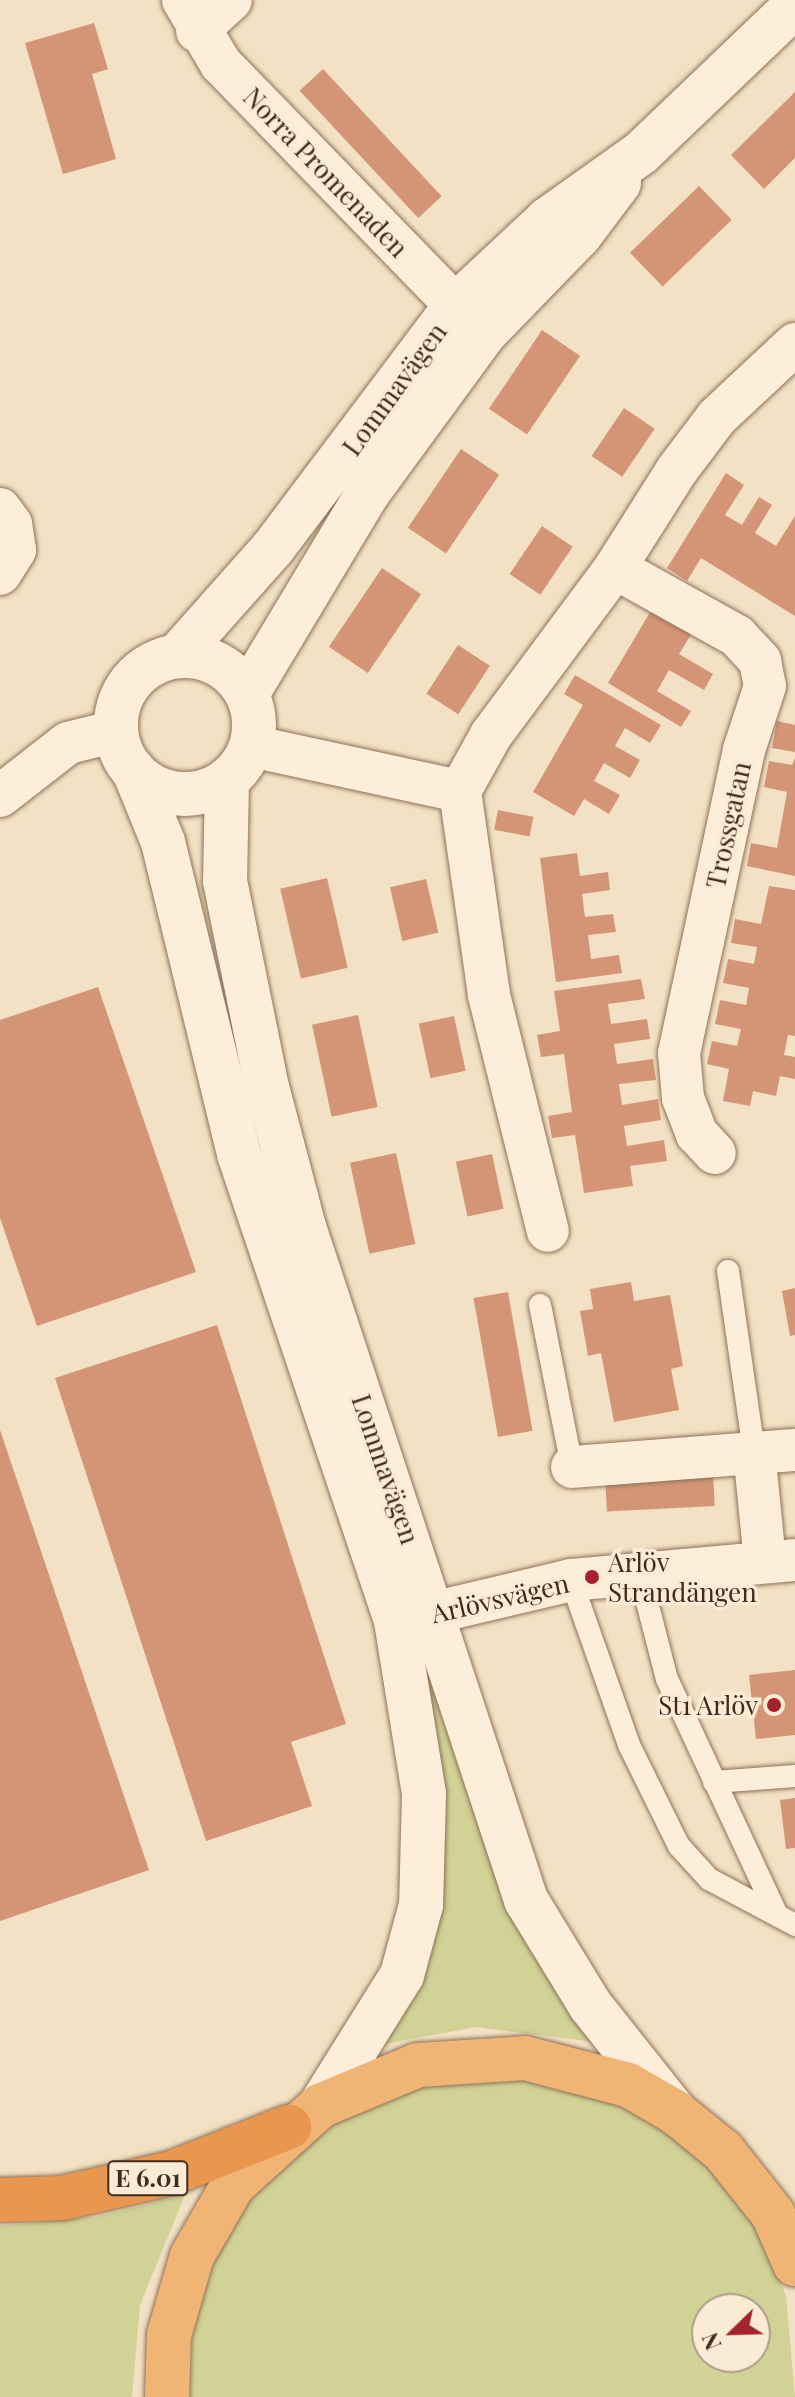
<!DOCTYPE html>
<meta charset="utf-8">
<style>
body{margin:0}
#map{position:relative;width:795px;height:2397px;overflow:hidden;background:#f2e1c4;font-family:"Playfair Display",serif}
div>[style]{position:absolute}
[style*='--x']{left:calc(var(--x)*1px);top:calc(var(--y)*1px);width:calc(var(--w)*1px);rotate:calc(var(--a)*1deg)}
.green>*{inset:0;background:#d0d296}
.building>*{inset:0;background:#d49576;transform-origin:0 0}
.roads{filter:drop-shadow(0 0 2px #8f7158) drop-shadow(0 0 2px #8f7158)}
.service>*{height:22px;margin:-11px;padding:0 11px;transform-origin:11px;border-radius:11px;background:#fceed8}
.minor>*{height:42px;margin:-21px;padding:0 21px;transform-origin:21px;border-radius:21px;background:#fceed8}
.tertiary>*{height:44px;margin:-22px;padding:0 22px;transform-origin:22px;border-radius:22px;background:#fceed8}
.tertiary>.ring{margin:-22px;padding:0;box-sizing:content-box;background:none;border:44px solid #fceed8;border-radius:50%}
.trunk>*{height:44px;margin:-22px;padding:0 22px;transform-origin:22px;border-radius:22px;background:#f0b474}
.motorway>*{height:44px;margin:-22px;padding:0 22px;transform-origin:22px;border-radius:22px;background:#e9974e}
.dots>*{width:22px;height:22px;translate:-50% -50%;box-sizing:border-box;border:4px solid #f9ebd4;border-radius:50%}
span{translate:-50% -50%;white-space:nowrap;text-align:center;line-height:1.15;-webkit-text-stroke:7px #f9ebd4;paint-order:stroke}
.shield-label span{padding:2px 6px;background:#f9ebd4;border:2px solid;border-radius:6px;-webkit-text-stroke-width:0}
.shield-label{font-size:24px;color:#3e2a1e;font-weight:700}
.street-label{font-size:26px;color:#3e2a1e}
.poi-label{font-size:26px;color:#3e2a1e}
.left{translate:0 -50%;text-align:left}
.right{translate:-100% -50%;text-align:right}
.north{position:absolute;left:691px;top:2293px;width:80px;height:80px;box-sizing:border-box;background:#f9ebd4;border:2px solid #ae9e8b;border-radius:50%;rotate:247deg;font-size:22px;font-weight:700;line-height:32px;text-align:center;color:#3e2a1e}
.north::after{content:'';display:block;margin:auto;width:28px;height:36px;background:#a4222e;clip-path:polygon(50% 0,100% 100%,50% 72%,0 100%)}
</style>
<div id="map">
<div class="green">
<i style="clip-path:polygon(429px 1654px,595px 2042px,475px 2027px,375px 2046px,400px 2010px)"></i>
<i style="clip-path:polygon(evenodd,530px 2076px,643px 2113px,691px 2147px,732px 2191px,764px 2241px,786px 2296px,795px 2397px,190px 2397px,192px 2340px,205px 2282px,229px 2228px,263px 2179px,306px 2138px,412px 2085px,530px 2076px,707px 2309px,755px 2309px,755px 2357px,707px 2357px,707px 2309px)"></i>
<i style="clip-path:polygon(185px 2195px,140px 2305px,132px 2397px,0 2397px,0 2226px,95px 2217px)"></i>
</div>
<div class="building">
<i style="clip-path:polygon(94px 23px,108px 69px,92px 74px,116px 159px,63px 174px,25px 43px)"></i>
<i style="left:323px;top:69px;width:174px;height:32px;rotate:47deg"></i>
<i style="clip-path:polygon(795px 92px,795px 158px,764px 189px,731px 155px)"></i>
<i style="left:699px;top:186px;width:47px;height:96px;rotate:46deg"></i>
<i style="left:542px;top:330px;width:46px;height:95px;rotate:34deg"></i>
<i style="left:624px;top:408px;width:37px;height:58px;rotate:34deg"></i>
<i style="left:461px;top:449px;width:46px;height:95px;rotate:34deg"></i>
<i style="clip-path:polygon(726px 473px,744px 485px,725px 515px,742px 525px,759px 497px,772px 505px,755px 533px,776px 546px,795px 516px,795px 616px,701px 558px,687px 581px,667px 568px)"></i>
<i style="left:542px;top:526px;width:37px;height:58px;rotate:34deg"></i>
<i style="left:382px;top:568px;width:47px;height:95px;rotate:34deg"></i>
<i style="clip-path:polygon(652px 609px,692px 633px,679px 654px,713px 674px,704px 690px,669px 670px,657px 691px,691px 711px,681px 727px,608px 683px)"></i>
<i style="left:458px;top:645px;width:38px;height:58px;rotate:33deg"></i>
<i style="clip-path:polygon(575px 675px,661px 725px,650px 743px,625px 728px,615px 746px,640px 760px,630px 778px,604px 763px,594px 781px,620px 795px,609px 814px,584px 799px,574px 816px,533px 792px,583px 705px,564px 694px)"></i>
<i style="clip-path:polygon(777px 721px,795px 725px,795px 752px,772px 748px)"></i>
<i style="clip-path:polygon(795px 758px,795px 876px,747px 866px,751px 843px,777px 848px,787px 792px,764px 787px,769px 761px,792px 765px)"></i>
<i style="left:498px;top:810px;width:36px;height:20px;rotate:11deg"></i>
<i style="clip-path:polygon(577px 853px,580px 876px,608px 872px,610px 890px,582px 894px,585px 917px,613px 914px,616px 932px,588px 935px,591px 959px,619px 955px,622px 973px,556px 982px,540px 858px)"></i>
<i style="left:327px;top:878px;width:92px;height:48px;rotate:77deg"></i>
<i style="left:426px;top:879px;width:55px;height:37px;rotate:77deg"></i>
<i style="clip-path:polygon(769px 886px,795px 890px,795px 1036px,788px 1035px,784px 1055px,795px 1057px,795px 1079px,780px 1076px,776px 1096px,753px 1091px,750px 1106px,723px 1101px,729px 1069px,707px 1064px,712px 1041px,737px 1046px,741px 1029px,715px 1024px,720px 1000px,746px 1005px,749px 988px,723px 983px,728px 959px,754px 964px,757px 947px,731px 943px,735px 919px,761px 924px)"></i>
<i style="clip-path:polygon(641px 979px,645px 999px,608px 1004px,611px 1024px,647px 1019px,650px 1039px,614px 1044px,617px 1064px,653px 1059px,656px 1080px,619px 1084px,622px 1105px,658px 1099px,661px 1120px,624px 1126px,627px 1146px,664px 1140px,667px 1161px,630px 1166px,633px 1186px,584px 1193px,575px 1135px,552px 1138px,548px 1116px,572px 1112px,564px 1054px,541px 1057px,537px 1035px,560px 1031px,554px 991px)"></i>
<i style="clip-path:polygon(98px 987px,196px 1272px,37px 1326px,0 1218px,0 1020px)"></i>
<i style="left:358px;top:1015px;width:94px;height:47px;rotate:78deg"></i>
<i style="left:454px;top:1016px;width:56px;height:36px;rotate:78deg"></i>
<i style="left:396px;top:1153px;width:93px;height:47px;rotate:78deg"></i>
<i style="left:492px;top:1154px;width:56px;height:37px;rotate:78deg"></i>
<i style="clip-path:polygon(631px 1282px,634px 1301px,670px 1295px,683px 1366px,671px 1369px,679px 1410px,614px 1422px,601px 1353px,588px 1356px,580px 1311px,593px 1309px,590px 1289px)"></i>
<i style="clip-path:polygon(795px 1288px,795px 1335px,790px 1336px,782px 1291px)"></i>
<i style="left:508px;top:1292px;width:141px;height:35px;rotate:80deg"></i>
<i style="clip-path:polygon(217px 1325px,346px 1724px,291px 1742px,312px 1806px,206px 1841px,55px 1378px)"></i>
<i style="clip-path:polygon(0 1430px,149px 1870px,0 1921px)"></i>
<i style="left:713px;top:1472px;width:34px;height:108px;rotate:87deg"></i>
<i style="clip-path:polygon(795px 1670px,795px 1735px,756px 1739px,749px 1675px)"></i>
<i style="clip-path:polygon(795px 1798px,795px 1848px,786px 1849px,780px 1800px)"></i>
</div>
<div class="roads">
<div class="service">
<i style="--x:728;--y:1271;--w:182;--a:81.8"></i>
<i style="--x:540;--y:1305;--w:165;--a:78.8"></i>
<i style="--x:639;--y:1571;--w:112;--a:75.5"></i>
<i style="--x:667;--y:1679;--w:260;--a:65"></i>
<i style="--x:571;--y:1580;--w:175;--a:70.6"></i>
<i style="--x:629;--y:1745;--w:113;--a:63.7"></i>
<i style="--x:679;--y:1846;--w:45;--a:47.7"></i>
<i style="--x:709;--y:1879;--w:98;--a:28.1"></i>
<i style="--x:714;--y:1782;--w:81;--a:-4.2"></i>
</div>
<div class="minor">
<i style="--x:183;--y:0;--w:74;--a:59.3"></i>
<i style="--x:221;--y:64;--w:371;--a:45.8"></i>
<i style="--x:197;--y:31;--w:46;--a:-42.4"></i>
<i style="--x:0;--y:509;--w:19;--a:54"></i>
<i style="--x:11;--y:524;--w:26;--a:81"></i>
<i style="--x:15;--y:550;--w:28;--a:122"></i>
<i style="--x:615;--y:568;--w:140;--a:29.1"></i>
<i style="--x:737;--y:636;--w:34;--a:47"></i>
<i style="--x:760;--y:661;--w:25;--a:79"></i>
<i style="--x:765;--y:686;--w:67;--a:108.2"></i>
<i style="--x:744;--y:750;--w:310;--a:102.1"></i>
<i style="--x:679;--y:1053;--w:45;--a:84.9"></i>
<i style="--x:683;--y:1098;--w:39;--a:69"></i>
<i style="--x:697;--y:1134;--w:26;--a:47"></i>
<i style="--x:251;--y:746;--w:214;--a:12.2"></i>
<i style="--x:460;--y:791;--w:64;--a:-61"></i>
<i style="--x:491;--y:735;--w:208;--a:-53.4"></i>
<i style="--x:615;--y:568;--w:116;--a:-57.7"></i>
<i style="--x:677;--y:470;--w:66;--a:-53"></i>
<i style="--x:717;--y:417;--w:107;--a:-43.1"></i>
<i style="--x:460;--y:791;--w:206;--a:81.9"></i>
<i style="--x:489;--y:995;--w:243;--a:76"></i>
<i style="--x:0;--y:796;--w:86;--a:-37.9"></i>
<i style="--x:68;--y:743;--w:49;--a:-14"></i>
<i style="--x:754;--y:1451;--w:111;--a:84.3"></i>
<i style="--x:572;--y:1467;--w:224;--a:-4.4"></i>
<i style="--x:398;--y:1621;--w:178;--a:-13.3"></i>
<i style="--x:571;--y:1580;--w:225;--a:-5.1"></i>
</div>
<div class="tertiary">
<i style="--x:177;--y:656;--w:144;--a:-48.4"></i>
<i style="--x:273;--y:548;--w:304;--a:-53"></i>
<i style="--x:456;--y:305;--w:125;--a:-43"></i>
<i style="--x:547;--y:220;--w:115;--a:-35.5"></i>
<i style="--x:641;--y:153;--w:213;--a:-43.7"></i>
<i class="ring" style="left:116px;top:656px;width:94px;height:94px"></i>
<i style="--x:247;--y:694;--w:233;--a:-59"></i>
<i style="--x:367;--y:494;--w:198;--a:-53.8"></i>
<i style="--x:484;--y:334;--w:138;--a:-45.9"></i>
<i style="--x:580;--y:235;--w:65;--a:-53.1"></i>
<i style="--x:134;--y:771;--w:77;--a:67.8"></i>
<i style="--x:163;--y:842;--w:321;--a:76.3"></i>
<i style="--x:239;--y:1154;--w:493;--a:71.4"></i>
<i style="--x:396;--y:1621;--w:175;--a:80.8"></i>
<i style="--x:424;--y:1794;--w:111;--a:91.5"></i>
<i style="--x:421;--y:1905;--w:73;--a:105.2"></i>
<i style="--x:402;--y:1975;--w:155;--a:122"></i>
<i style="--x:227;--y:780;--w:101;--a:91.1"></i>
<i style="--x:225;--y:881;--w:210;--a:78.5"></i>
<i style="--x:267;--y:1087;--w:145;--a:75.2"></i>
<i style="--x:304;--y:1227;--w:709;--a:71.74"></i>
<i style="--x:526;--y:1900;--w:123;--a:58.6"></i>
<i style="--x:590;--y:2005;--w:137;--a:51.5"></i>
</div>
<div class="trunk">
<i style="--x:167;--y:2397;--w:62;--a:-88.2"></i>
<i style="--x:169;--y:2335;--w:82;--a:-73.8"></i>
<i style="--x:192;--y:2256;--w:82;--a:-60"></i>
<i style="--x:233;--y:2185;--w:118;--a:-42.2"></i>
<i style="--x:320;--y:2106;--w:106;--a:-22.7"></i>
<i style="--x:418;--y:2065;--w:107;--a:-3.7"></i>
<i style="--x:525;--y:2058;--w:106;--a:14.7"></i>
<i style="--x:628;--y:2085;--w:54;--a:29.9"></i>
<i style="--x:675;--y:2112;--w:62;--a:39.1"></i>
<i style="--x:723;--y:2151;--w:80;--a:51.6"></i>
<i style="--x:773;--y:2214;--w:55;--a:66.3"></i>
</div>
<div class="motorway">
<i style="--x:0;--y:2200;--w:62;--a:-1.8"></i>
<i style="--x:62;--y:2198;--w:113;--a:-12.8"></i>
<i style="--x:172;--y:2173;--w:126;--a:-21.5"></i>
</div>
</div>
<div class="dots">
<i style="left:592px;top:1577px;background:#a4222e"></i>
<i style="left:774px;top:1705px;background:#a4222e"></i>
</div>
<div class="shield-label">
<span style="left:148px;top:2178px">E 6.01</span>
</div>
<div class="street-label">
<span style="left:326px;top:172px;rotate:46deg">Norra Promenaden</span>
<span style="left:394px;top:389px;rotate:-54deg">Lommavägen</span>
<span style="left:728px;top:825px;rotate:-78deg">Trossgatan</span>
<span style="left:386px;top:1469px;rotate:71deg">Lommavägen</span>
<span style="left:500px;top:1598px;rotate:-13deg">Arlövsvägen</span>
</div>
<div class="poi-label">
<span class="left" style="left:608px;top:1577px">Arlöv<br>Strandängen</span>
<span class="right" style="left:758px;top:1705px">St1 Arlöv</span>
</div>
<div class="north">N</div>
</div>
